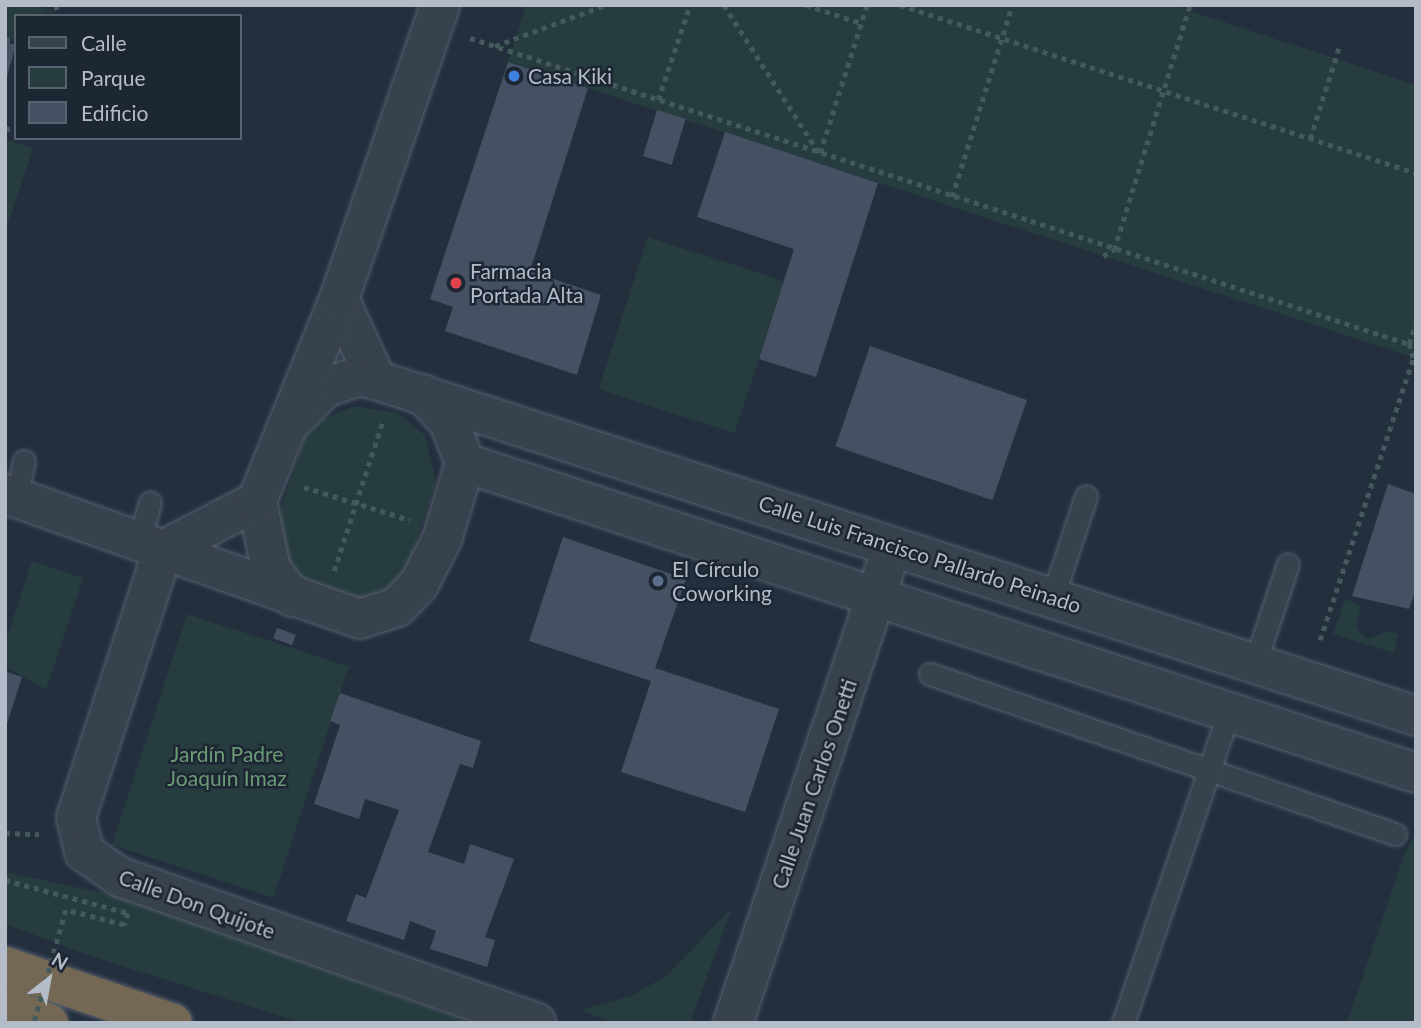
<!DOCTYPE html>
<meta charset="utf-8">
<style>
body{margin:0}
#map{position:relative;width:1421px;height:1028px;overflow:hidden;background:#242f3e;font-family:Lato,sans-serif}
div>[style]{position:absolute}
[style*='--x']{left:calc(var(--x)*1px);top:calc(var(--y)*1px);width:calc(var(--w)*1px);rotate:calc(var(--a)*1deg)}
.green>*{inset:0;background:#263c3f;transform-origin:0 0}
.building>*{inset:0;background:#455162;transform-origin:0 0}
.path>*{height:4.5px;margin-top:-2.25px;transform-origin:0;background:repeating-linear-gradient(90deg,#44595c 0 5px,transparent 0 10px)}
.roads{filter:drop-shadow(0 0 2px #565f6c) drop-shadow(0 0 2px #565f6c)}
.service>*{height:21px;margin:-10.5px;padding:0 10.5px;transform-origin:10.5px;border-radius:10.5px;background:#38414e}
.minor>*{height:38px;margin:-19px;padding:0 19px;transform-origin:19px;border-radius:19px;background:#38414e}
.motorway>*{height:38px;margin:-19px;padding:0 19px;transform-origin:19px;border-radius:19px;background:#746855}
.path-bridge>*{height:4.5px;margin-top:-2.25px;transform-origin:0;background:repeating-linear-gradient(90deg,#44595c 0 5px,transparent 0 10px)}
.dots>*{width:19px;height:19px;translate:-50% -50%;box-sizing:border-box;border:4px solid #1d2633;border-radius:50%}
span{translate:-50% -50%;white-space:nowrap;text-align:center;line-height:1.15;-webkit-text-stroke:5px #1d2633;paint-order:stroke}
.poi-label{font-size:21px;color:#b4bcc9}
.left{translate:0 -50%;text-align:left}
.street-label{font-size:21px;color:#b4bcc9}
.park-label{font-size:21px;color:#6b9a76}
.frame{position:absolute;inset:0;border:7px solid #b4bcc9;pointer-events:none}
.legend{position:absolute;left:14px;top:14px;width:228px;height:126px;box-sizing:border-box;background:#1d2633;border:2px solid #59626f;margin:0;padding:9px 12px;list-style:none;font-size:21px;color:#b4bcc9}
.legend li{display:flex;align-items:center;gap:14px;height:35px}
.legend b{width:35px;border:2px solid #59626f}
.north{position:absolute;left:14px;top:944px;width:70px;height:70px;-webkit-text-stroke:5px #1d2633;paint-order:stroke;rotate:31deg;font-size:19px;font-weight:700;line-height:28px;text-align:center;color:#b4bcc9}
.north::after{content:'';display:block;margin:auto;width:24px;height:32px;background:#b4bcc9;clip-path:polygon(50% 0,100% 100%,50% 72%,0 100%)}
</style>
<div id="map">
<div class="green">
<i style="clip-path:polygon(5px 5px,33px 5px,55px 12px,16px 16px,16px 40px,5px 37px)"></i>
<i style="clip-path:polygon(526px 5px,1172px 5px,1416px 85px,1416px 358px,508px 62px)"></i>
<i style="clip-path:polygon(5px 139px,33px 148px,5px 232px)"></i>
<i style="left:648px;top:237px;width:143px;height:160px;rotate:18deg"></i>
<i style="clip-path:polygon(354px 406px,398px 413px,425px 435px,436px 482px,407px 569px,393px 587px,354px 603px,296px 579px,274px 530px,305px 437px,319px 421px)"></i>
<i style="clip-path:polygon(32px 561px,83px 578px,46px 690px,5px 666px,5px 643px)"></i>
<i style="clip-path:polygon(1345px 599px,1361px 605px,1356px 628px,1367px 639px,1388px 631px,1398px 634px,1394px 653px,1333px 634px)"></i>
<i style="left:187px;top:614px;width:170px;height:243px;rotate:18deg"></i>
<i style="clip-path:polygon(1416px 832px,1416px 1023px,1347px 1023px,1405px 852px)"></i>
<i style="clip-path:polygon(5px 872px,136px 900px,470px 1023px,303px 1023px,97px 958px,5px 924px)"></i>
<i style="clip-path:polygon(732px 908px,690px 1023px,615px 1023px,580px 1010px,631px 996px,666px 976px)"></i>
</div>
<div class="building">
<i style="left:5px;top:42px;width:11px;height:81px;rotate:15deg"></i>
<i style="clip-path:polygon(508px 62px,588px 88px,530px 271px,601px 295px,577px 375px,445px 331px,453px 307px,430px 299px)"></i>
<i style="left:657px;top:110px;width:30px;height:48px;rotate:17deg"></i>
<i style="clip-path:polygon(725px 132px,878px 183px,816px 377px,759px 359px,794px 249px,697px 217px)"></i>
<i style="left:870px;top:346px;width:166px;height:106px;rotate:19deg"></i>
<i style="clip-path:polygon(1388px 484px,1416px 494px,1416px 589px,1409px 609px,1352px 596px)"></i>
<i style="clip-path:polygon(563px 537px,686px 579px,655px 668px,779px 709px,745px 812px,621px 772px,651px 681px,529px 641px)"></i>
<i style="left:277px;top:628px;width:20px;height:11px;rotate:20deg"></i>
<i style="clip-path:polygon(5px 671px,22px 677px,6px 727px,5px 727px)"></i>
<i style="clip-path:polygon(340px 693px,481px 741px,473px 768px,460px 764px,428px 852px,464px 864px,470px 844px,514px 859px,485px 937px,495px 940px,487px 967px,430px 949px,436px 931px,410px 921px,404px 940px,346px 921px,356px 894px,366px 898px,399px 810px,365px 799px,359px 819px,314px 804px,340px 725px,330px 721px)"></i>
</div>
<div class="path">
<i style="--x:56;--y:5;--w:11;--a:75"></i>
<i style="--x:724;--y:5;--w:176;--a:57.3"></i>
<i style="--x:806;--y:5;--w:58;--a:18.1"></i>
<i style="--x:900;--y:5;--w:543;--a:18.03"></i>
<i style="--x:470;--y:38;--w:988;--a:18.05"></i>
<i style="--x:1409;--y:344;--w:23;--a:-72"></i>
<i style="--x:5;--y:39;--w:11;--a:15"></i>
<i style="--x:495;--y:46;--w:118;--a:-20.3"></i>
<i style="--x:658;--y:100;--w:100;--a:-71.4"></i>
<i style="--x:5;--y:128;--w:11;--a:15"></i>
<i style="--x:1310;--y:139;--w:96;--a:-72.5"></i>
<i style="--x:820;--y:153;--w:155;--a:-72.4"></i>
<i style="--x:952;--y:197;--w:201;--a:-72.6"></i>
<i style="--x:1103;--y:256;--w:13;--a:-29"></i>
<i style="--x:1114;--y:250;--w:257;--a:-72.8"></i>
<i style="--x:304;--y:487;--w:111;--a:17.3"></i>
<i style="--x:334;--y:571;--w:156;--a:-72"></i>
<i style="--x:1320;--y:640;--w:297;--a:-71.7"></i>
<i style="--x:1413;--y:358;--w:15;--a:-106"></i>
<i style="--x:5;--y:833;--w:34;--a:2"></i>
</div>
<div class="roads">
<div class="service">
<i style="--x:16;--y:498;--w:38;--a:-78"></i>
<i style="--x:139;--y:542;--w:41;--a:-74.6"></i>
<i style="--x:1053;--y:596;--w:105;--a:-71.7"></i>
<i style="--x:1255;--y:663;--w:104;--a:-71.6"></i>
<i style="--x:930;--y:674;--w:492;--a:19"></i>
<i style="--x:1123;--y:1023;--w:329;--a:-71.2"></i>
</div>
<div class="minor">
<i style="--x:339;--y:299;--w:89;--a:65.4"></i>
<i style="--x:287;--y:426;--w:55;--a:-45"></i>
<i style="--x:326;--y:387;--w:36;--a:-18"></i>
<i style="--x:360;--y:376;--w:16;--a:14"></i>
<i style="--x:376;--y:380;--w:1093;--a:17.9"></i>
<i style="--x:465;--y:463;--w:1000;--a:18.05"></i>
<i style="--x:5;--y:494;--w:376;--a:19.4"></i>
<i style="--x:360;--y:619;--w:39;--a:-18"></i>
<i style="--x:397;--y:607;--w:32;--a:-46"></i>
<i style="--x:419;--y:584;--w:51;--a:-62.9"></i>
<i style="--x:442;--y:539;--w:79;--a:-73.2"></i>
<i style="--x:465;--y:463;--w:44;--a:-111.3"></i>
<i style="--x:449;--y:422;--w:38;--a:-133"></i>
<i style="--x:163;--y:550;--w:281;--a:108"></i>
<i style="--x:76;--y:817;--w:36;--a:77"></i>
<i style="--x:84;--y:852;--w:44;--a:34.8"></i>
<i style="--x:120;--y:877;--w:441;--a:19.3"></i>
<i style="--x:163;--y:550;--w:106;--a:-27.5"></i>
<i style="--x:292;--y:597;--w:35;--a:-127"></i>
<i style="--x:271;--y:569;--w:69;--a:-101.6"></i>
<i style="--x:257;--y:501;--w:218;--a:-67.9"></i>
<i style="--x:339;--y:299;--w:311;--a:-71"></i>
<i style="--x:733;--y:1023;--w:478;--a:-71.5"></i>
</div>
<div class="motorway">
<i style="--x:5;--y:966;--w:177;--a:18.7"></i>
<i style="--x:5;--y:1006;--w:47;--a:21.1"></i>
</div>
</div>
<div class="path-bridge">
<i style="--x:5;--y:880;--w:127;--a:15"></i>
<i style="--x:128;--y:913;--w:13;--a:108"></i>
<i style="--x:124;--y:925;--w:60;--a:-165.5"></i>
<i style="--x:66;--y:910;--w:117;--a:105.8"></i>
</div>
<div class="dots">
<i style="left:514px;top:76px;background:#3f7fe0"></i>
<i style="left:456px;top:283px;background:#e0444e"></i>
<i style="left:658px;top:581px;background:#5c6f8a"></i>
</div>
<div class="poi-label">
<span class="left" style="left:528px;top:76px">Casa Kiki</span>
<span class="left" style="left:470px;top:283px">Farmacia<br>Portada Alta</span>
<span class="left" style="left:672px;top:581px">El Círculo<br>Coworking</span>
</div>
<div class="street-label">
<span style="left:920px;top:554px;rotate:18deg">Calle Luis Francisco Pallardo Peinado</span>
<span style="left:814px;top:784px;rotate:-71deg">Calle Juan Carlos Onetti</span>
<span style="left:197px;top:904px;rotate:20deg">Calle Don Quijote</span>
</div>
<div class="park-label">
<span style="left:227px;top:766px">Jardín Padre<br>Joaquín Imaz</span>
</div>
<div class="frame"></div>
<ul class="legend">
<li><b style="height:9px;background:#38414e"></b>Calle</li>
<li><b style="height:19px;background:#263c3f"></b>Parque</li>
<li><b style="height:19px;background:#455162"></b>Edificio</li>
</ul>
<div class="north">N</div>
</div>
